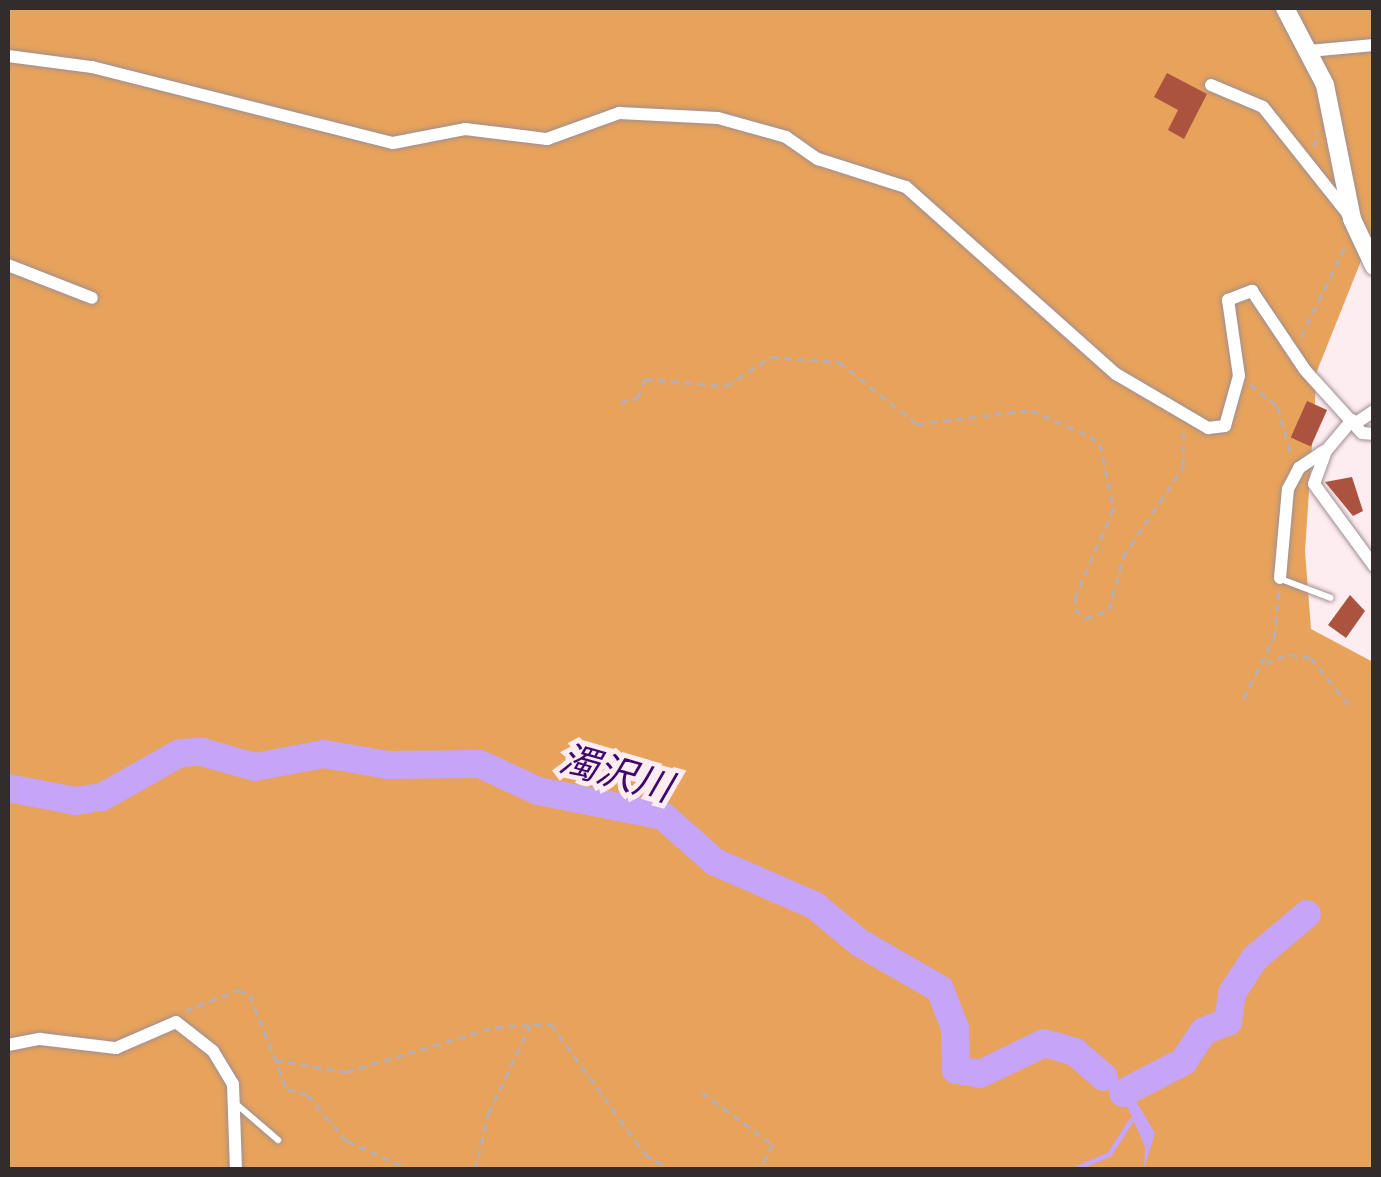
<!DOCTYPE html>
<meta charset="utf-8">
<style>
body{margin:0}
#map{position:relative;width:1381px;height:1177px;overflow:hidden;background:#feedf0;font-family:Poppins,"Noto Sans JP",sans-serif}
div>[style]{position:absolute}
[style*='--x']{left:calc(var(--x)*1px);top:calc(var(--y)*1px);width:calc(var(--w)*1px);rotate:calc(var(--a)*1deg)}
.forest>*{inset:0;background:#e7a25b}
.water>*{inset:0;background:#c6a4f7}
.stream>*{height:5px;margin:-2.5px;padding:0 2.5px;transform-origin:2.5px;border-radius:2.5px;background:#c6a4f7}
.river>*{height:28px;margin:-14px;padding:0 14px;transform-origin:14px;border-radius:14px;background:#c6a4f7}
.building>*{inset:0;background:#ab533f;transform-origin:0 0}
.path>*{height:2.5px;margin-top:-1.25px;transform-origin:0;background:repeating-linear-gradient(90deg,#bbaeb0 0 8px,transparent 0 13px)}
.roads{filter:drop-shadow(0 0 2px #9e8e91) drop-shadow(0 0 2px #9e8e91)}
.lane>*{height:6px;margin:-3px;padding:0 3px;transform-origin:3px;border-radius:3px;background:#fff}
.street>*{height:12px;margin:-6px;padding:0 6px;transform-origin:6px;border-radius:6px;background:#fff}
.secondary>*{height:18px;margin:-9px;padding:0 9px;transform-origin:9px;border-radius:9px;background:#fff}
span{translate:-50% -50%;white-space:nowrap;text-align:center;line-height:1.15;-webkit-text-stroke:10px #feedf0;paint-order:stroke}
.water-label{font-size:38px;color:#3f096b;font-style:italic}
.frame{position:absolute;inset:0;border:10px solid #322c2d;pointer-events:none}
</style>
<div id="map">
<div class="forest">
<i style="clip-path:polygon(8px 8px,1373px 8px,1373px 231px,1317px 371px,1305px 551px,1311px 629px,1373px 662px,1373px 1169px,8px 1169px)"></i>
</div>
<div class="water">
<i style="clip-path:polygon(1077px 1050px,1129px 1089px,1155px 1133px,1144px 1169px,1145px 1147px,1125px 1101px)"></i>
</div>
<div class="stream">
<i style="--x:1072;--y:1170;--w:40;--a:-23.4"></i>
<i style="--x:1109;--y:1154;--w:40;--a:-57.1"></i>
</div>
<div class="river">
<i style="--x:8;--y:788;--w:69;--a:10.8"></i>
<i style="--x:76;--y:801;--w:26;--a:-9"></i>
<i style="--x:102;--y:797;--w:90;--a:-29.4"></i>
<i style="--x:180;--y:753;--w:22;--a:-3"></i>
<i style="--x:202;--y:752;--w:55;--a:15.8"></i>
<i style="--x:255;--y:767;--w:70;--a:-10.7"></i>
<i style="--x:324;--y:754;--w:65;--a:9.8"></i>
<i style="--x:388;--y:765;--w:92;--a:-0.6"></i>
<i style="--x:480;--y:764;--w:64;--a:25"></i>
<i style="--x:538;--y:791;--w:127;--a:11.3"></i>
<i style="--x:663;--y:816;--w:69;--a:41.5"></i>
<i style="--x:715;--y:862;--w:108;--a:23.5"></i>
<i style="--x:814;--y:905;--w:60;--a:39.6"></i>
<i style="--x:860;--y:943;--w:92;--a:29.9"></i>
<i style="--x:940;--y:989;--w:42;--a:69"></i>
<i style="--x:955;--y:1028;--w:42;--a:88.6"></i>
<i style="--x:956;--y:1070;--w:24;--a:9"></i>
<i style="--x:980;--y:1074;--w:71;--a:-25.8"></i>
<i style="--x:1044;--y:1043;--w:32;--a:16"></i>
<i style="--x:1075;--y:1052;--w:38;--a:41"></i>
<i style="--x:1123;--y:1093;--w:68;--a:-27.3"></i>
<i style="--x:1183;--y:1062;--w:37;--a:-56"></i>
<i style="--x:1204;--y:1031;--w:26;--a:-21"></i>
<i style="--x:1228;--y:1022;--w:29;--a:-82"></i>
<i style="--x:1232;--y:993;--w:42;--a:-56.7"></i>
<i style="--x:1255;--y:958;--w:68;--a:-40.2"></i>
</div>
<div class="building">
<i style="clip-path:polygon(1167px 73px,1207px 94px,1184px 139px,1168px 130px,1178px 110px,1154px 97px)"></i>
<i style="left:1307px;top:401px;width:22px;height:40px;rotate:24deg"></i>
<i style="clip-path:polygon(1352px 477px,1363px 511px,1353px 516px,1325px 482px)"></i>
<i style="clip-path:polygon(1350px 595px,1365px 611px,1346px 638px,1328px 625px)"></i>
</div>
<div class="path">
<i style="--x:1314;--y:147;--w:16;--a:-79"></i>
<i style="--x:1301;--y:337;--w:101;--a:-64.2"></i>
<i style="--x:1250;--y:384;--w:36;--a:39"></i>
<i style="--x:1278;--y:407;--w:49;--a:74.5"></i>
<i style="--x:620;--y:403;--w:18;--a:-16"></i>
<i style="--x:637;--y:398;--w:21;--a:-67"></i>
<i style="--x:645;--y:379;--w:81;--a:4.9"></i>
<i style="--x:726;--y:386;--w:54;--a:-32.8"></i>
<i style="--x:771;--y:357;--w:68;--a:4.2"></i>
<i style="--x:839;--y:362;--w:100;--a:38.5"></i>
<i style="--x:917;--y:424;--w:115;--a:-7"></i>
<i style="--x:1031;--y:410;--w:64;--a:23.8"></i>
<i style="--x:1090;--y:436;--w:13;--a:39"></i>
<i style="--x:1100;--y:444;--w:66;--a:77.8"></i>
<i style="--x:1114;--y:509;--w:95;--a:113.6"></i>
<i style="--x:1076;--y:596;--w:13;--a:94"></i>
<i style="--x:1075;--y:609;--w:14;--a:45"></i>
<i style="--x:1085;--y:619;--w:26;--a:-21"></i>
<i style="--x:1109;--y:610;--w:55;--a:-75.2"></i>
<i style="--x:1123;--y:557;--w:108;--a:-56.3"></i>
<i style="--x:1183;--y:467;--w:37;--a:-90"></i>
<i style="--x:1265;--y:664;--w:26;--a:-23"></i>
<i style="--x:1289;--y:654;--w:22;--a:10"></i>
<i style="--x:1311;--y:658;--w:62;--a:50.9"></i>
<i style="--x:1243;--y:699;--w:68;--a:-63.1"></i>
<i style="--x:1274;--y:638;--w:48;--a:-84.1"></i>
<i style="--x:185;--y:1011;--w:57;--a:-21.6"></i>
<i style="--x:238;--y:990;--w:13;--a:23"></i>
<i style="--x:250;--y:995;--w:101;--a:68.5"></i>
<i style="--x:287;--y:1089;--w:22;--a:16"></i>
<i style="--x:308;--y:1095;--w:60;--a:49.7"></i>
<i style="--x:347;--y:1141;--w:70;--a:24.4"></i>
<i style="--x:275;--y:1060;--w:72;--a:9.6"></i>
<i style="--x:346;--y:1072;--w:156;--a:-16.8"></i>
<i style="--x:495;--y:1027;--w:56;--a:-3.1"></i>
<i style="--x:551;--y:1024;--w:160;--a:54.1"></i>
<i style="--x:645;--y:1154;--w:31;--a:32"></i>
<i style="--x:702;--y:1092;--w:89;--a:36.7"></i>
<i style="--x:773;--y:1145;--w:26;--a:118"></i>
<i style="--x:761;--y:1168;--w:35;--a:177"></i>
<i style="--x:475;--y:1170;--w:57;--a:-76.9"></i>
<i style="--x:488;--y:1114;--w:98;--a:-64.7"></i>
</div>
<div class="roads">
<div class="lane">
<i style="--x:1281;--y:579;--w:53;--a:20.8"></i>
<i style="--x:235;--y:1103;--w:57;--a:40.7"></i>
</div>
<div class="street">
<i style="--x:1309;--y:51;--w:65;--a:-5.3"></i>
<i style="--x:8;--y:56;--w:85;--a:7.5"></i>
<i style="--x:92;--y:67;--w:310;--a:14.2"></i>
<i style="--x:393;--y:143;--w:73;--a:-11"></i>
<i style="--x:465;--y:129;--w:83;--a:7"></i>
<i style="--x:547;--y:139;--w:77;--a:-19.9"></i>
<i style="--x:619;--y:113;--w:99;--a:2.9"></i>
<i style="--x:718;--y:118;--w:71;--a:15.6"></i>
<i style="--x:786;--y:137;--w:39;--a:35"></i>
<i style="--x:818;--y:159;--w:92;--a:17.7"></i>
<i style="--x:906;--y:187;--w:281;--a:41.7"></i>
<i style="--x:1116;--y:374;--w:107;--a:30.4"></i>
<i style="--x:1208;--y:428;--w:17;--a:-7"></i>
<i style="--x:1225;--y:426;--w:52;--a:-74.4"></i>
<i style="--x:1239;--y:376;--w:77;--a:-98.2"></i>
<i style="--x:1228;--y:300;--w:26;--a:-21"></i>
<i style="--x:1252;--y:291;--w:95;--a:56.1"></i>
<i style="--x:1305;--y:370;--w:85;--a:47.9"></i>
<i style="--x:1362;--y:433;--w:12;--a:5"></i>
<i style="--x:1211;--y:85;--w:56;--a:22.9"></i>
<i style="--x:1263;--y:107;--w:143;--a:51.5"></i>
<i style="--x:8;--y:265;--w:90;--a:21.4"></i>
<i style="--x:1352;--y:420;--w:40;--a:130"></i>
<i style="--x:1326;--y:451;--w:35;--a:110"></i>
<i style="--x:1314;--y:484;--w:102;--a:53.8"></i>
<i style="--x:1356;--y:423;--w:22;--a:-34"></i>
<i style="--x:1280;--y:578;--w:89;--a:-84.9"></i>
<i style="--x:1288;--y:489;--w:24;--a:-62"></i>
<i style="--x:1299;--y:468;--w:30;--a:-34"></i>
<i style="--x:8;--y:1045;--w:33;--a:-11"></i>
<i style="--x:40;--y:1039;--w:77;--a:6.8"></i>
<i style="--x:116;--y:1048;--w:65;--a:-23.4"></i>
<i style="--x:176;--y:1022;--w:47;--a:38.1"></i>
<i style="--x:213;--y:1051;--w:39;--a:59"></i>
<i style="--x:233;--y:1084;--w:86;--a:88"></i>
</div>
<div class="secondary">
<i style="--x:1285;--y:8;--w:87;--a:62.5"></i>
<i style="--x:1325;--y:85;--w:137;--a:78.6"></i>
<i style="--x:1352;--y:219;--w:52;--a:64.9"></i>
</div>
</div>
<div class="water-label">
<span style="left:616px;top:773px;rotate:16deg">濁沢川</span>
</div>
<div class="frame"></div>
</div>
